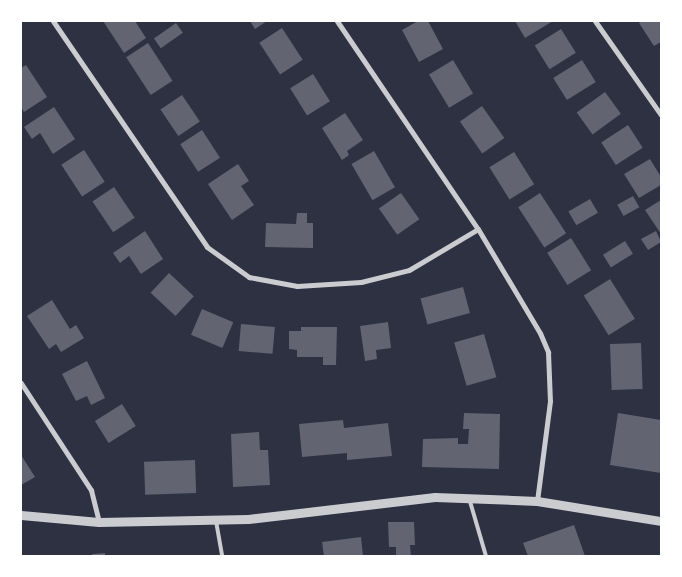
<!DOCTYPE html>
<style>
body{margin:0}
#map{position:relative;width:682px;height:577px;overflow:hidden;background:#2d3142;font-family:Raleway,sans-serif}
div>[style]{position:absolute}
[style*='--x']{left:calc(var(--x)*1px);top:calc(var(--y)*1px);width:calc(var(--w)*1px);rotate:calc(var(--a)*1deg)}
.building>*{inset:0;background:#626471;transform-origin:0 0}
.service>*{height:4px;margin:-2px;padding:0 2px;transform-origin:2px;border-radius:2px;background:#caccd0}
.minor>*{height:5px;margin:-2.5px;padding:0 2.5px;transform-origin:2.5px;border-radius:2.5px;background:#caccd0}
.tertiary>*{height:9px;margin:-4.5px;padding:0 4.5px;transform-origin:4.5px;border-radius:4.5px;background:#caccd0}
span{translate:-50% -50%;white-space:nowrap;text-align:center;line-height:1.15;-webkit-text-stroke:5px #fff;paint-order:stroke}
.frame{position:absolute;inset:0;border:22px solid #fff;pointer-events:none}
</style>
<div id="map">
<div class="building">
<i style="clip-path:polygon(103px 21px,135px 21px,146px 38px,124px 53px)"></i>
<i style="clip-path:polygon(250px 21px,267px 21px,255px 29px)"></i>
<i style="clip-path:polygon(418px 21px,428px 21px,443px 49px,419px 62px,402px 30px)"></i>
<i style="clip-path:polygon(515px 21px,553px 21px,525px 38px)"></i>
<i style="clip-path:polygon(642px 21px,661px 21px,661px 42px,654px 46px,639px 23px)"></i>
<i style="left:176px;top:23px;width:12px;height:27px;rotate:55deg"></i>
<i style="left:282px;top:28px;width:38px;height:27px;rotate:57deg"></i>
<i style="left:561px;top:29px;width:28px;height:31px;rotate:58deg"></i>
<i style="left:148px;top:43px;width:45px;height:26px;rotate:57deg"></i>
<i style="left:453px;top:60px;width:39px;height:28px;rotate:59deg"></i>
<i style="left:582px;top:60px;width:26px;height:34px;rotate:58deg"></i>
<i style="clip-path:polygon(26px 65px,47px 97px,24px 112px,21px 107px,21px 68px)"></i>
<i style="left:313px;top:74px;width:32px;height:27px;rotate:58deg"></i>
<i style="left:605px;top:92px;width:27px;height:35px;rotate:54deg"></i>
<i style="left:182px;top:95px;width:32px;height:26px;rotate:56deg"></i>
<i style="left:482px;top:106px;width:39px;height:27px;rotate:55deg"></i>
<i style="clip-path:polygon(54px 107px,75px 139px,53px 154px,40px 133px,32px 139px,24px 127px)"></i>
<i style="clip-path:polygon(345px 113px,363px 140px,347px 151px,349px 155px,342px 160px,322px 128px)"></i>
<i style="left:628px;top:125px;width:27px;height:32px;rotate:57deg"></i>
<i style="left:202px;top:130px;width:33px;height:26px;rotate:57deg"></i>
<i style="left:84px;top:150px;width:38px;height:27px;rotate:57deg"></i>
<i style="left:374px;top:151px;width:42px;height:26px;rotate:60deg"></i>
<i style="left:514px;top:152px;width:38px;height:29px;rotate:58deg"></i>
<i style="clip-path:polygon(650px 159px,661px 177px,661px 185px,639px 198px,624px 174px)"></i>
<i style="clip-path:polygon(238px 164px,249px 181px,241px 186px,254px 205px,232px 220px,208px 184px)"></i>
<i style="left:114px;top:187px;width:37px;height:26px;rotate:56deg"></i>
<i style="left:401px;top:193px;width:32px;height:27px;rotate:55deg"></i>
<i style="left:540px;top:193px;width:48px;height:26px;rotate:57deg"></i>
<i style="left:633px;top:196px;width:13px;height:18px;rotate:61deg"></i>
<i style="left:590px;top:199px;width:16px;height:25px;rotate:60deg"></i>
<i style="clip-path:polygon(661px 200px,661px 234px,645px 210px)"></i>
<i style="clip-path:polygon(297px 213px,307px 213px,307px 223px,313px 223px,313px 248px,265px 247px,266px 223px,296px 224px)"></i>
<i style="clip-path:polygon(145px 231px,163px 259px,141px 274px,129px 256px,120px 263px,113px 253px)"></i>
<i style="clip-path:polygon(656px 231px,661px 242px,648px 250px,641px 239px)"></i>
<i style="left:571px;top:238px;width:38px;height:28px;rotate:58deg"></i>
<i style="left:625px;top:241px;width:15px;height:26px;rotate:58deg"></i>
<i style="left:169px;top:273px;width:34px;height:27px;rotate:43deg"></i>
<i style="left:610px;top:279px;width:47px;height:31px;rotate:58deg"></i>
<i style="left:463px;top:287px;width:27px;height:44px;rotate:75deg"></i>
<i style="clip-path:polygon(52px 300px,70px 329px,76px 325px,84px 338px,61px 352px,56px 344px,49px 349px,27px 316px)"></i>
<i style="left:202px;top:309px;width:34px;height:28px;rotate:23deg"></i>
<i style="clip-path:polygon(388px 322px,391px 348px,376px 350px,377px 359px,365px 361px,360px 326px)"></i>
<i style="left:241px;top:324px;width:34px;height:27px;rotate:5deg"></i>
<i style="clip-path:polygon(301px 327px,337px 327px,336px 365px,323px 365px,323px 357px,297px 357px,297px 350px,289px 349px,289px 331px,301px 331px)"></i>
<i style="left:484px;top:334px;width:45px;height:31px;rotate:74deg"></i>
<i style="left:641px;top:343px;width:46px;height:31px;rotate:88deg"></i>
<i style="clip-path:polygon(87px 361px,105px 398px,91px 405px,87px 396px,76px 401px,62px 374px)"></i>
<i style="left:122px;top:404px;width:26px;height:32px;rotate:58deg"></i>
<i style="clip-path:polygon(464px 413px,500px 414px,499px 469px,422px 467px,423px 439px,458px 438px,458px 444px,468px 444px,469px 429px,463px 429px)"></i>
<i style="clip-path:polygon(618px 413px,661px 420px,661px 473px,610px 465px)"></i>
<i style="clip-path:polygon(343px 420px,344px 428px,388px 423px,392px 456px,347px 460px,347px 453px,302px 457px,299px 424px)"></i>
<i style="clip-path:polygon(259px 432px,260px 450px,268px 450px,270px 485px,233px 487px,231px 434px)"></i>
<i style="clip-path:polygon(21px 455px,35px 477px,21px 485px)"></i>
<i style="left:195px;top:460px;width:33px;height:51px;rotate:88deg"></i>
<i style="clip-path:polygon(388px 522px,414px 522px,415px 545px,410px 545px,411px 556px,396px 556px,396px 547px,389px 547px)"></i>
<i style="clip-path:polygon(574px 525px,585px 556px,528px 556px,523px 543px)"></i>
<i style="clip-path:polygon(361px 537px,363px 556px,324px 556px,322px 542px)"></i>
<i style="clip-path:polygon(105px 553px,105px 556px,93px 556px,92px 554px)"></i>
</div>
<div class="service">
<i style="--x:469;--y:498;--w:60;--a:73.7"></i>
<i style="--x:216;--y:521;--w:36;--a:80"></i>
</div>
<div class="minor">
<i style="--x:53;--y:21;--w:273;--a:55.7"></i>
<i style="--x:207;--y:247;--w:52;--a:35.5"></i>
<i style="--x:249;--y:277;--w:49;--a:10.6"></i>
<i style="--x:297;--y:286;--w:64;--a:-3.6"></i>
<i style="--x:361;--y:282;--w:49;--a:-14"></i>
<i style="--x:409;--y:270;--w:80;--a:-30.7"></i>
<i style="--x:337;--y:21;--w:251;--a:55.9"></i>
<i style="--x:478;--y:229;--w:121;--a:59.2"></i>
<i style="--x:540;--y:333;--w:21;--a:67"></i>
<i style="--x:548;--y:352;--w:49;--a:87.7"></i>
<i style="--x:550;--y:401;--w:101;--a:97.4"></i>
<i style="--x:595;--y:21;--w:115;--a:54.9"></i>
<i style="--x:21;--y:383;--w:128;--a:56.8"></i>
<i style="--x:91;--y:490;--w:33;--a:76"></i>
</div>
<div class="tertiary">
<i style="--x:21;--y:515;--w:78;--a:5.1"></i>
<i style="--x:99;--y:522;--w:149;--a:-1.2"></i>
<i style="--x:248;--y:519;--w:188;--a:-6.7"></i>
<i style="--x:435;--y:497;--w:102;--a:2.2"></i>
<i style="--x:537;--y:501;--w:126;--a:9.2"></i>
</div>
<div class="frame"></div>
</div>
